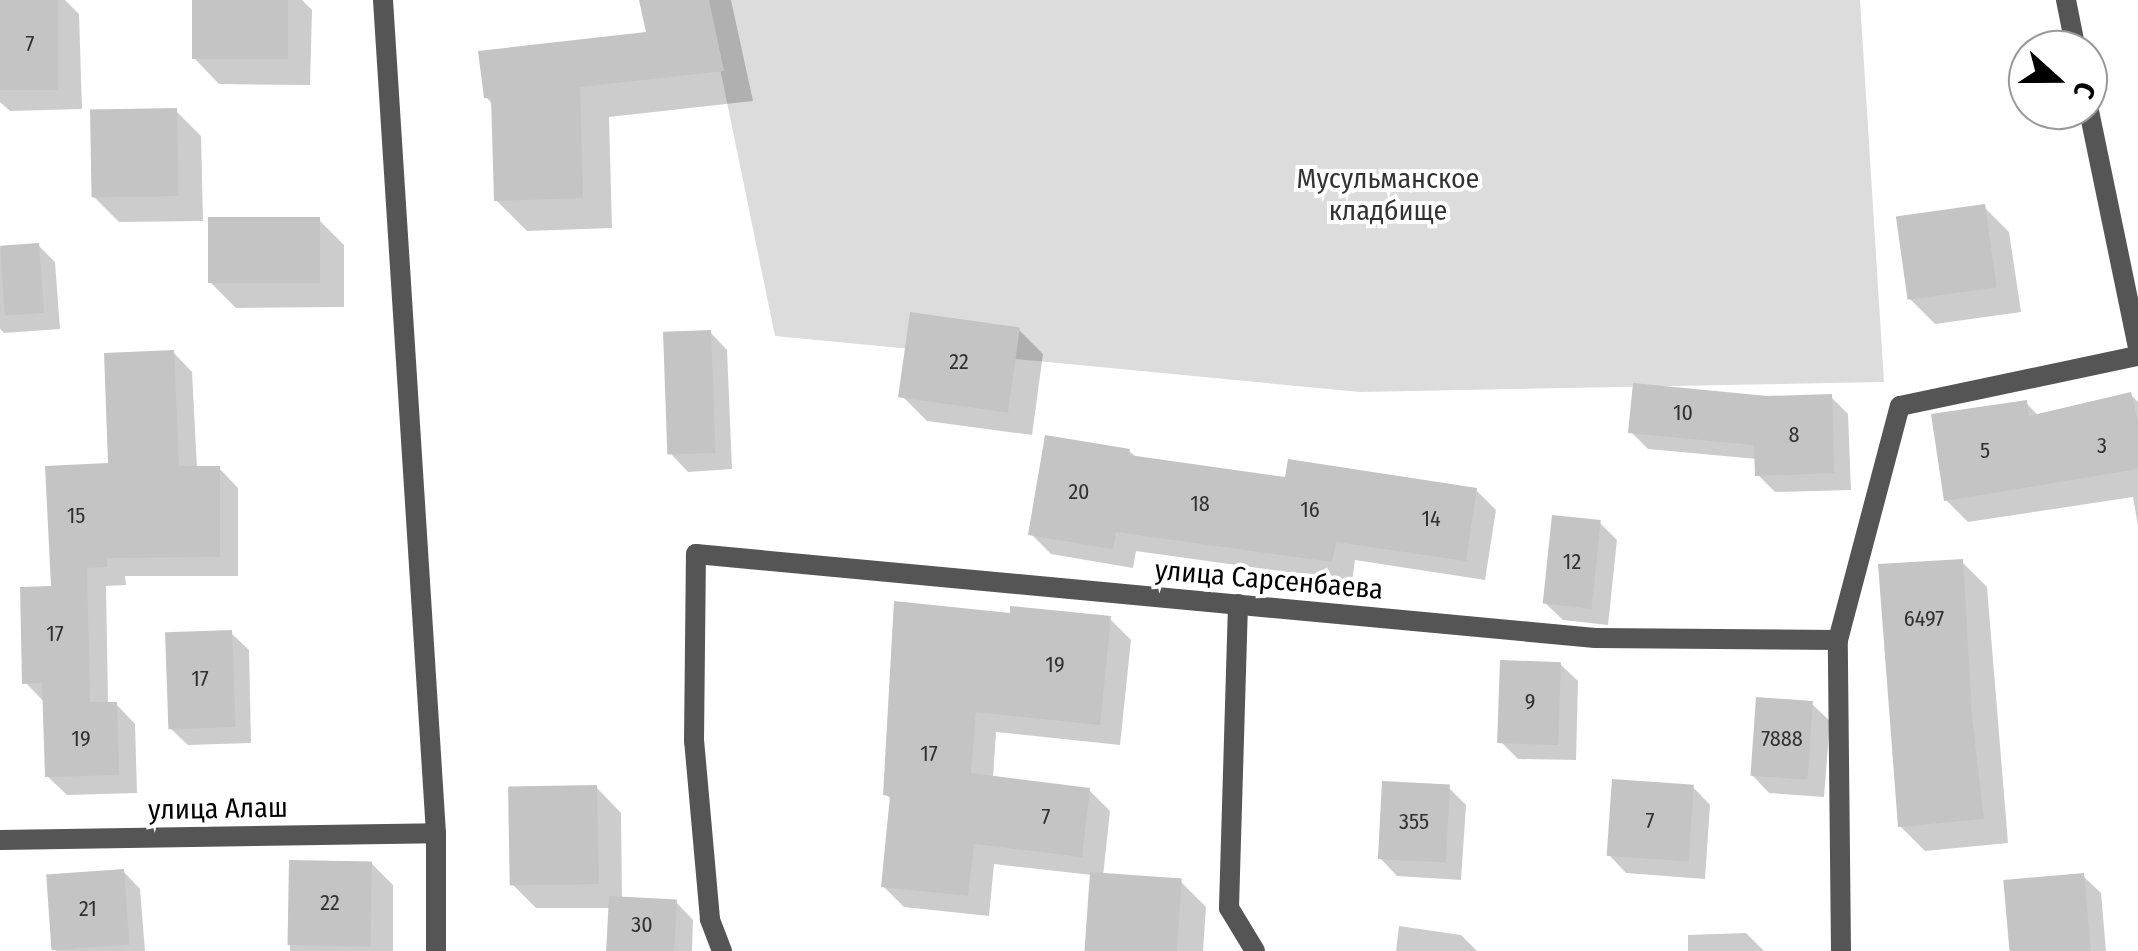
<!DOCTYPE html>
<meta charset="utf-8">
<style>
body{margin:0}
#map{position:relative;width:2138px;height:951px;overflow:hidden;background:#fff;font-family:"Fira Sans Condensed",sans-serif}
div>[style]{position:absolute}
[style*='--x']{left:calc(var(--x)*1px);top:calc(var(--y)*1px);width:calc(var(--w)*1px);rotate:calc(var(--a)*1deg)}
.green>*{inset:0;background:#dcdcdc}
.shadow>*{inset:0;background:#0003}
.building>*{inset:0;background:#c4c4c4;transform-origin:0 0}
.minor>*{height:20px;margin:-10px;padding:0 10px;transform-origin:10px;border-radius:10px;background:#555}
span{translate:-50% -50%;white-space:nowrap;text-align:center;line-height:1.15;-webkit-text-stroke:8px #fff;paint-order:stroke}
.number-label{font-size:22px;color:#313131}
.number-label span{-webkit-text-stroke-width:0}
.park-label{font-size:28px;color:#333}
.street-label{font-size:28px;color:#000}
.north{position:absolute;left:2008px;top:30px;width:100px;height:100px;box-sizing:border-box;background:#fff;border:2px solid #999;border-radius:50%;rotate:111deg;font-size:28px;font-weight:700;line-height:40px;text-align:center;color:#000}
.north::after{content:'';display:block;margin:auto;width:35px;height:45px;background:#000;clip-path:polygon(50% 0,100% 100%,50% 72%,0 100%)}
</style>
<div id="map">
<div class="green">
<i style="clip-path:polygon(706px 0,1860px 0,1884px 382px,1360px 392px,775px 336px)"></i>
</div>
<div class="shadow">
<i style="clip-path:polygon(0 0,65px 0,79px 14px,82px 109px,10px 111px,0 102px)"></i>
<i style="clip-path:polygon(195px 0,302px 0,312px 10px,310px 85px,219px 84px,194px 58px)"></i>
<i style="clip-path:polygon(642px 0,731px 0,753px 101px,609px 117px,612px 228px,527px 231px,496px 200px,493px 105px,486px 97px,649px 34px)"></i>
<i style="clip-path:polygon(176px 111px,201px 136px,203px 221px,119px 222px,94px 197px)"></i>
<i style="clip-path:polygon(1984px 207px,2009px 232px,2021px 312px,1935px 324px,1910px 299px)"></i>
<i style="clip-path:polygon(319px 220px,344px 245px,344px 307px,236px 308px,211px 283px)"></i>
<i style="clip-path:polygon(38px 245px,55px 262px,60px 329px,4px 333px,0 329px,0 248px)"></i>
<i style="clip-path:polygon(1018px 329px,1043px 354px,1032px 435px,927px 421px,902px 396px)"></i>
<i style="clip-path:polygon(710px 332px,727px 350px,732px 469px,688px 472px,671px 454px)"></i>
<i style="clip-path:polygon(173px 352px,192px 372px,197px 468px,219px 468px,238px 488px,238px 576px,125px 576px,126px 585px,106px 586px,108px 704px,116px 704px,135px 724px,137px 793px,67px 795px,47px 776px,45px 703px,25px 682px,53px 588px,111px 465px)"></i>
<i style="clip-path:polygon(2131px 395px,2138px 402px,2138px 526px,2133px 497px,1968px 522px,1946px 500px,2026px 403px,2039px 416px)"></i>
<i style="clip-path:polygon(1831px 397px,1848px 414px,1851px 490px,1775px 492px,1758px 475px,1757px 459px,1648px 449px,1631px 432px,1767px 399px)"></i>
<i style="clip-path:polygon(1129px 451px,1137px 458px,1288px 480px,1476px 490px,1496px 510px,1485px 580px,1355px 560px,1352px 581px,1136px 551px,1133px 568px,1051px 554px,1031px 534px)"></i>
<i style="clip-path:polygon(1600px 523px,1617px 540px,1608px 625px,1563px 620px,1545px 603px)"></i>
<i style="clip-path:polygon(1962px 562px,1987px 587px,2008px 843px,1925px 851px,1900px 826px)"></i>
<i style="clip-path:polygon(1012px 616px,1110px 619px,1131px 640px,1120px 745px,996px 732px,993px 778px,1089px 790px,1110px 811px,1103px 876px,1181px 882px,1206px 907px,1203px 951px,1086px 951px,1092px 875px,994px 864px,989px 916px,904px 907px,883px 886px,892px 801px,886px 794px)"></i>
<i style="clip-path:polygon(231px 633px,249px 650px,251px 743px,188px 745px,170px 728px)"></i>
<i style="clip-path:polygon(1560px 664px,1578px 681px,1576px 760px,1518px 759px,1501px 742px)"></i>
<i style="clip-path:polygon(1812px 704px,1830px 721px,1824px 797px,1769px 793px,1752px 775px)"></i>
<i style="clip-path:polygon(596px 787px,621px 813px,622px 899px,676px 902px,693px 920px,692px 951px,608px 951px,611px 908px,536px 908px,511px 883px)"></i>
<i style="clip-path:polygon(1693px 787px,1710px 805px,1705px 879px,1626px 873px,1609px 855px)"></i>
<i style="clip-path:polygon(1449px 788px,1466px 805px,1461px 880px,1397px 876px,1380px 858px)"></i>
<i style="clip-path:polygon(291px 862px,371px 863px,393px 885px,393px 951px,290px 951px)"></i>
<i style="clip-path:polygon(123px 871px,140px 889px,145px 951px,55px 951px)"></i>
<i style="clip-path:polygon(2083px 876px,2101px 893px,2106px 951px,2012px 951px)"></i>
<i style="clip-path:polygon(1399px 926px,1461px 935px,1477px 951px,1396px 951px)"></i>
<i style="clip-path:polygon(1746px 933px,1764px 951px,1688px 951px,1688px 935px)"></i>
</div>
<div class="building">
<i style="left:0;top:0;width:58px;height:90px"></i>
<i style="left:192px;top:0;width:96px;height:59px"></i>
<i style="clip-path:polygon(639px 0,709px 0,724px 71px,580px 87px,583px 198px,494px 201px,491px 98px,484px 98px,478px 51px,646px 32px)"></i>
<i style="left:177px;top:108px;width:88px;height:87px;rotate:89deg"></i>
<i style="left:1985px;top:204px;width:84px;height:90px;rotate:82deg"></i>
<i style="left:320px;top:217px;width:66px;height:112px;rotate:90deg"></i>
<i style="left:39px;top:243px;width:70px;height:39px;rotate:86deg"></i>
<i style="left:910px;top:312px;width:111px;height:86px;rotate:8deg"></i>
<i style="left:711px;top:330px;width:123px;height:48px;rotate:88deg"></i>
<i style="clip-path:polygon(174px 350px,179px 466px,220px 466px,220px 557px,107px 558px,107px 567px,87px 568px,90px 702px,117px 702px,119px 775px,45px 777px,42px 683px,22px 684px,20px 587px,51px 586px,45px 466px,108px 463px,104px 353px)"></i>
<i style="clip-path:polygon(1633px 383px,1767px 396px,1832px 394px,1834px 473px,1755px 476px,1754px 445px,1628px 433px)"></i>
<i style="clip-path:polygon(2131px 392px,2138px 422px,2138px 469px,1944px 501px,1931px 414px,2027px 400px,2029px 416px)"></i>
<i style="clip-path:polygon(1045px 435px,1130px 449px,1129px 455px,1285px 477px,1288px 459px,1477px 488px,1466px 561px,1336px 542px,1332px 562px,1116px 532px,1113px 549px,1028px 535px)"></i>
<i style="left:1552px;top:515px;width:49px;height:89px;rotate:6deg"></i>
<i style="clip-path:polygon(1963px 559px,1972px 717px,1984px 819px,1898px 827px,1878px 564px)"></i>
<i style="clip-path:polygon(894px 601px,1010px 613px,1010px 606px,1111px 616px,1100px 725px,976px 712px,971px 773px,1090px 788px,1082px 857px,974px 844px,968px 896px,881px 887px,890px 796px,883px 795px)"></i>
<i style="left:232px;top:630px;width:97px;height:67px;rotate:88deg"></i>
<i style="left:1500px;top:660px;width:61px;height:83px;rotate:2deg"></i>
<i style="left:1756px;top:697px;width:57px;height:79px;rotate:4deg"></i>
<i style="left:1612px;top:779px;width:82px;height:77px;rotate:4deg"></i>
<i style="left:1382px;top:781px;width:68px;height:78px;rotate:3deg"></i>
<i style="left:597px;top:785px;width:99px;height:89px;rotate:89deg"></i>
<i style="left:289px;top:860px;width:83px;height:85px;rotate:1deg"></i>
<i style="left:124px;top:869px;width:76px;height:78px;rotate:86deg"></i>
<i style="left:1090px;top:872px;width:92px;height:79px;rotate:4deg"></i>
<i style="left:2084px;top:873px;width:78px;height:81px;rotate:85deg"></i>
<i style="left:609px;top:896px;width:68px;height:55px;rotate:3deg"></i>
</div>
<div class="minor">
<i style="--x:383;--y:0;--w:835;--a:86.36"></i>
<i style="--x:436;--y:833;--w:118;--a:90"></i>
<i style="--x:2066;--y:0;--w:51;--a:78.7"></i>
<i style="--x:2088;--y:106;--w:247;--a:78.3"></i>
<i style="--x:1238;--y:604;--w:304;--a:91.7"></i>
<i style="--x:1229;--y:908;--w:50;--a:58.8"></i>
<i style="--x:0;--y:840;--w:436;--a:-0.9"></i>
<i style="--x:722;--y:951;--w:34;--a:-111"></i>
<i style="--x:710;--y:919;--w:179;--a:-95.1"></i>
<i style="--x:694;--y:741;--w:187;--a:-89.4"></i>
<i style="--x:696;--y:554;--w:903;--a:5.34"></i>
<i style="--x:1595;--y:638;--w:243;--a:0.5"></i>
<i style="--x:1841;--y:951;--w:311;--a:-90.6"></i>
<i style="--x:1838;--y:640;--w:242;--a:-75.2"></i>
<i style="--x:1900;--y:406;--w:243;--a:-11.9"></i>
</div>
<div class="number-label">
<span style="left:30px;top:44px">7</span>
<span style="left:959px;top:362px">22</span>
<span style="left:1683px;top:413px">10</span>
<span style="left:1794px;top:435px">8</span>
<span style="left:2102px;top:446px">3</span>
<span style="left:1985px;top:451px">5</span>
<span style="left:1079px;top:492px">20</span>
<span style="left:1200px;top:504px">18</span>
<span style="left:1310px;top:510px">16</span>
<span style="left:76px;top:516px">15</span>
<span style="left:1431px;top:519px">14</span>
<span style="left:1572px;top:562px">12</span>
<span style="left:1924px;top:619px">6497</span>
<span style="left:55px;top:634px">17</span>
<span style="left:1055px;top:665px">19</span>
<span style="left:200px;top:679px">17</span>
<span style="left:1530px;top:702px">9</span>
<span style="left:81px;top:739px">19</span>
<span style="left:1782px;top:739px">7888</span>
<span style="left:929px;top:754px">17</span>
<span style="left:1046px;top:817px">7</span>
<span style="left:1650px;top:821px">7</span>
<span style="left:1414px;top:822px">355</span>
<span style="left:330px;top:903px">22</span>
<span style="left:88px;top:909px">21</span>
<span style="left:642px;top:925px">30</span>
</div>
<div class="park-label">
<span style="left:1388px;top:195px">Мусульманское<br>кладбище</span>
</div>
<div class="street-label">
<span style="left:1269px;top:580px;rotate:5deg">улица Сарсенбаева</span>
<span style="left:218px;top:809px;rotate:-1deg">улица Алаш</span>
</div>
<div class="north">С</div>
</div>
